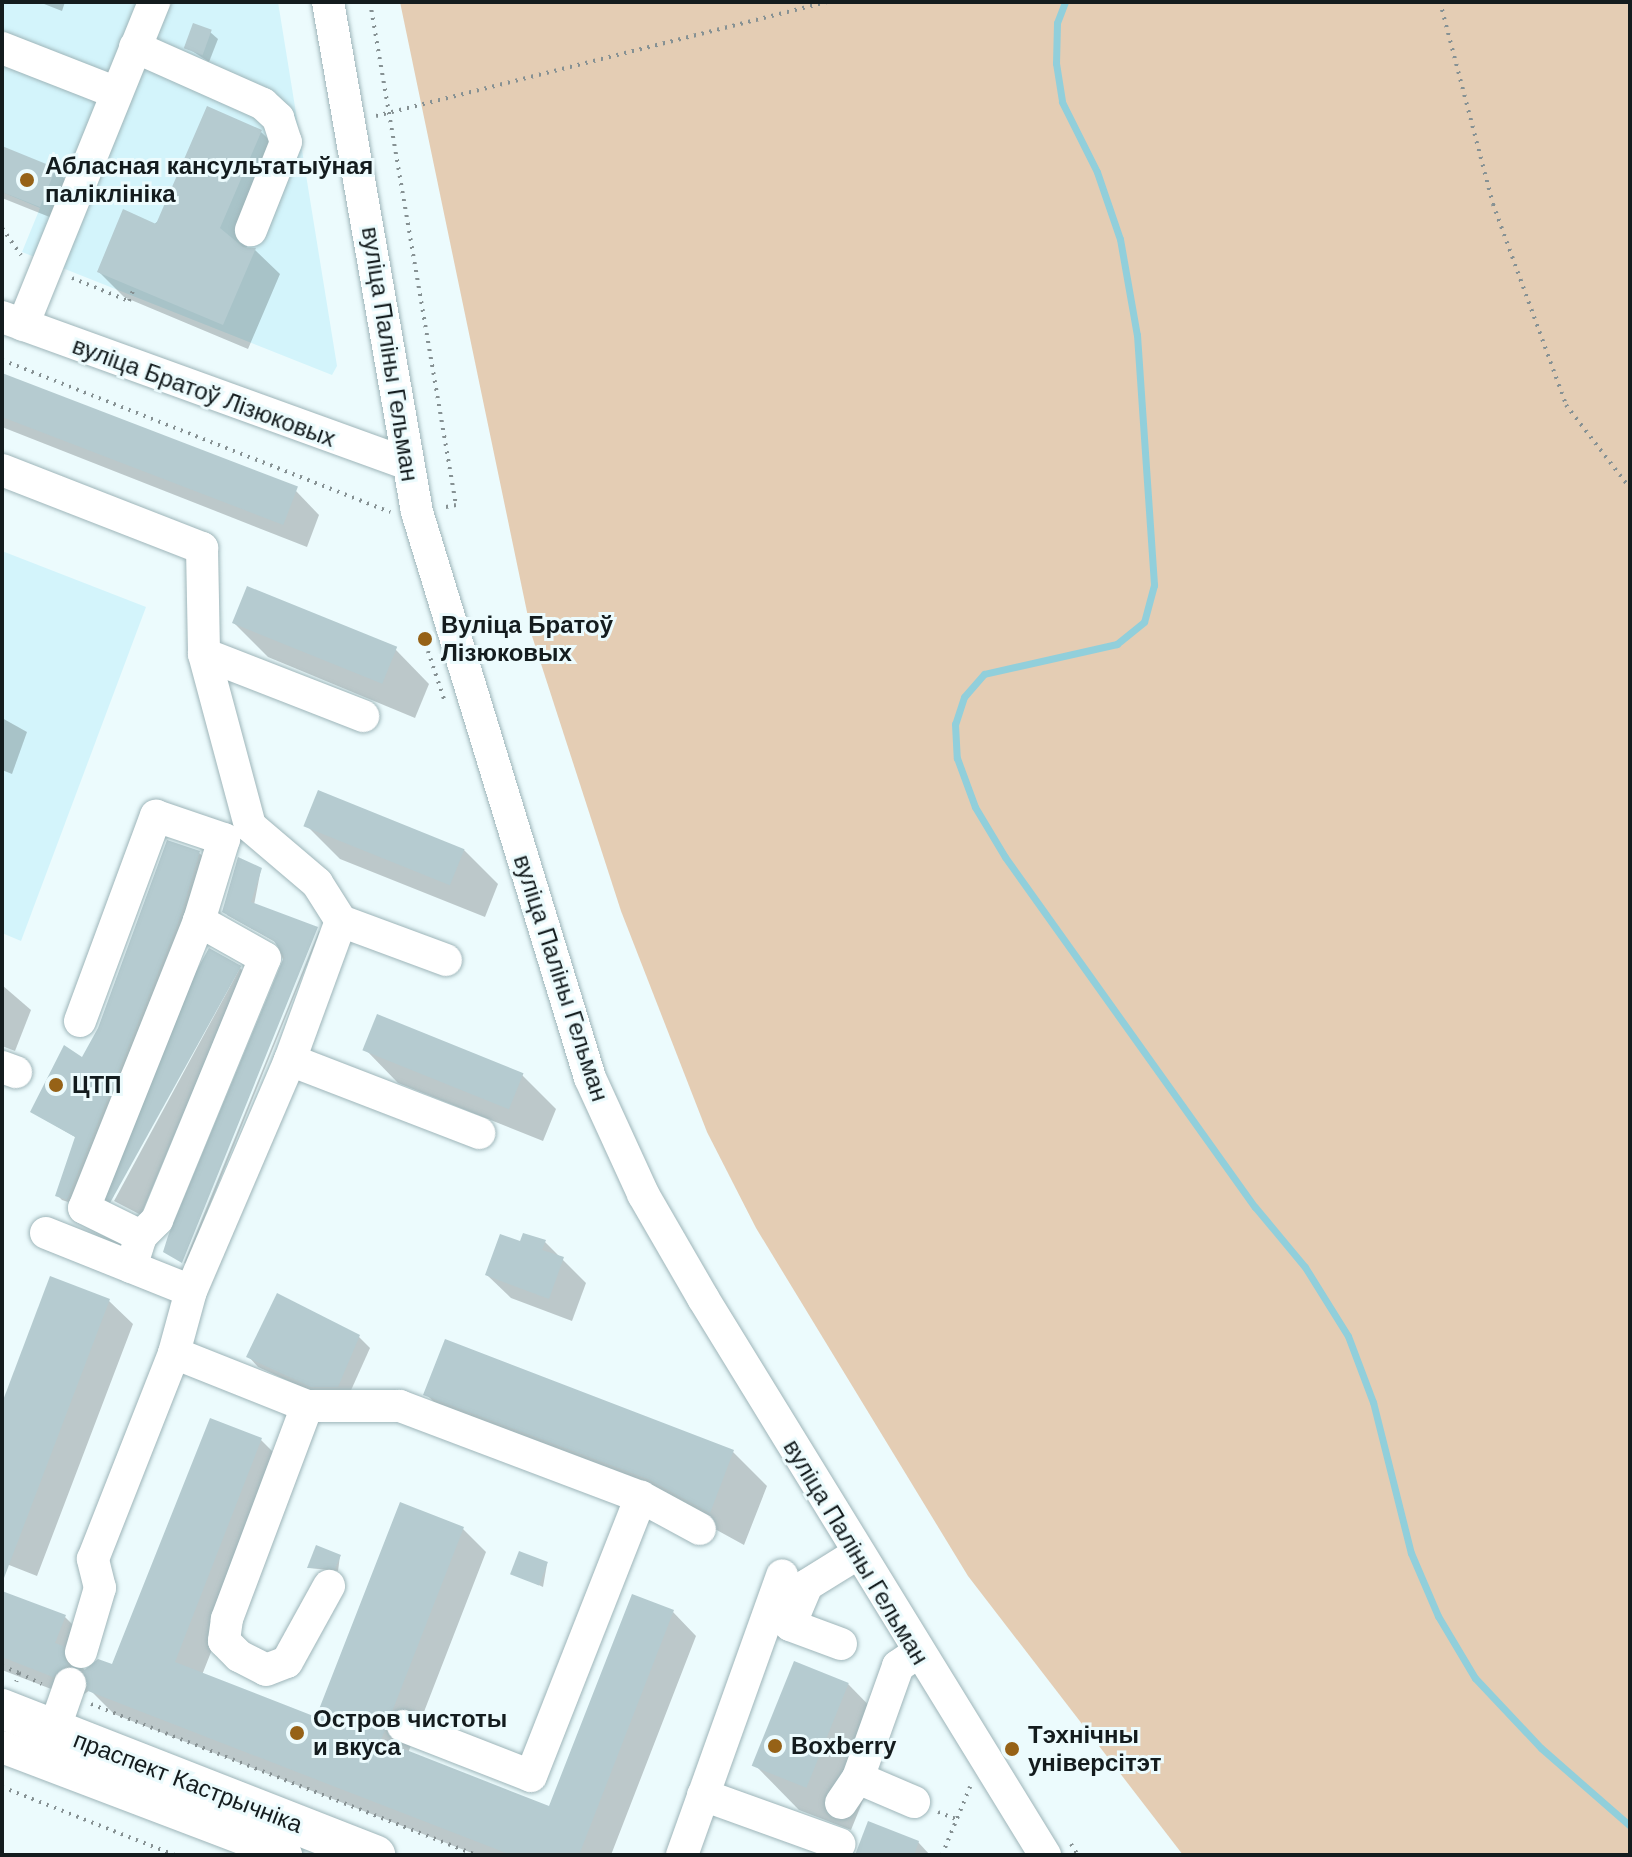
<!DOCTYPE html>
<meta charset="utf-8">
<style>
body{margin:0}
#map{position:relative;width:1632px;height:1857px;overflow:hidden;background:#ecfbfd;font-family:Arial,sans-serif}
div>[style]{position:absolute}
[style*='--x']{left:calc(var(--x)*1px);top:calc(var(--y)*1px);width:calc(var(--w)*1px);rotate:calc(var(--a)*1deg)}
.built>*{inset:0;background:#d3f4fb}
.green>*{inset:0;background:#e4cdb4}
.shadow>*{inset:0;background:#0003}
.stream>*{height:7px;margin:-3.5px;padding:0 3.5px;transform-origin:3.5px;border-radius:3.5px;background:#91cfdb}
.building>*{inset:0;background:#b5cbd0;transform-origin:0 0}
.path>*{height:4px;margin-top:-2px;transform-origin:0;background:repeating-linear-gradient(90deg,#869193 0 2px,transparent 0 8px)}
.roads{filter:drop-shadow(0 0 2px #9eb5b9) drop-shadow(0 0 2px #9eb5b9)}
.minor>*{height:32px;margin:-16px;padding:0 16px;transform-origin:16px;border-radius:16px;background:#fff}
.major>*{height:40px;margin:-20px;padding:0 20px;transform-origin:20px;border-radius:20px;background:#fff}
.dots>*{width:22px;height:22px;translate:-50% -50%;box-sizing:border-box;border:4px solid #ecfbfd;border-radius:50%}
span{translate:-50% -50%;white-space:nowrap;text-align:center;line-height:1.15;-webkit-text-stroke:6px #ecfbfd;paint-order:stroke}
.poi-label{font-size:24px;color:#141c1e;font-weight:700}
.left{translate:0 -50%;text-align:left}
.street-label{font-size:24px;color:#141c1e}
.frame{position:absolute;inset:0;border:4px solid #141c1e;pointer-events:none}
</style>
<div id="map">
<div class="built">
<i style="clip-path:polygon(2px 2px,278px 2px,337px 366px,332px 375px,22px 252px,40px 208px,2px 192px)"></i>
<i style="clip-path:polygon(2px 551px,146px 607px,21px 941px,2px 933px)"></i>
</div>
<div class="green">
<i style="clip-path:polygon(400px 2px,1630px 2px,1630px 1855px,1183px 1855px,968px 1576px,756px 1228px,707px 1132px,621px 911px,532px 636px)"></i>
</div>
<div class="shadow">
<i style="clip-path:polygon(39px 2px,65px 2px,62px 11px)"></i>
<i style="clip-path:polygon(210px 32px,218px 39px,209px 62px,186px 47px)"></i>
<i style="clip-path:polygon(261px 132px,286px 156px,246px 249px,255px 250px,280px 274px,248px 349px,124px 297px,99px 272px)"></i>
<i style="clip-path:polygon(2px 148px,55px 170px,67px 181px,52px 218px,2px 198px)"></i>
<i style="clip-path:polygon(2px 375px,296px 491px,319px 515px,307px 547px,2px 427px)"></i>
<i style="clip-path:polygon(234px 623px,396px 650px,429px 684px,415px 718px,268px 657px)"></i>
<i style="clip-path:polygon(2px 718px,27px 732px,12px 774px,2px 770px)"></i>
<i style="clip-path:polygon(306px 825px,464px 850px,498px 884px,485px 917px,340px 859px)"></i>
<i style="clip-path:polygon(199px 853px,204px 857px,184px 919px,71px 1203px,62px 1200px,58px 1196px,77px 1138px,32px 1112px,83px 1060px)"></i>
<i style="clip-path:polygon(261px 869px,254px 905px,316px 928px,285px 965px,277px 943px,227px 915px)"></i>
<i style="clip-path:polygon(319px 931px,320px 932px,186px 1264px,184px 1263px)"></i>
<i style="clip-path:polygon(240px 968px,243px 971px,141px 1215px,114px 1201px)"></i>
<i style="clip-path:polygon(2px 985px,31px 1010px,15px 1051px,2px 1046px)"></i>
<i style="clip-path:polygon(365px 1049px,522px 1075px,556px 1109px,543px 1141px,398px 1083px)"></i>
<i style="clip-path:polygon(545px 1242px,586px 1283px,572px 1321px,511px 1298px,487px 1275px,521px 1244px)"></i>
<i style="clip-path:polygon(51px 1278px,109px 1301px,133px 1324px,37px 1576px,4px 1563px,2px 1569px,2px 1409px)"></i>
<i style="clip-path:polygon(278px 1296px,359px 1337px,370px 1348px,348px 1397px,323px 1397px,258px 1367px,248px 1356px)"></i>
<i style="clip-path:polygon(426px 1394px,733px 1452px,767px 1486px,744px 1545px,684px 1512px,460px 1428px)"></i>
<i style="clip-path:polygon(261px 1440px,285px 1464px,202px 1675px,317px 1719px,463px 1529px,486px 1552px,408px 1753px,550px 1809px,673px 1612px,696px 1636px,611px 1855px,477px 1855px,114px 1714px,90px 1690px,77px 1699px,2px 1670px,2px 1593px,65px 1617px,89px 1641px,79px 1665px,86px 1671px,113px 1667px)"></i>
<i style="clip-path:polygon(340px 1556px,338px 1571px,310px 1568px)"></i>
<i style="clip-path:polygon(547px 1564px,543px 1587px,513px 1573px)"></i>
<i style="clip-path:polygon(848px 1684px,892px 1729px,851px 1830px,799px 1810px,755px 1765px)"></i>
<i style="clip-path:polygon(918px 1842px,930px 1855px,857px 1855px)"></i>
</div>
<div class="stream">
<i style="--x:1065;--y:2;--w:22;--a:111"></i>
<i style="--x:1057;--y:23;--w:40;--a:91.4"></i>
<i style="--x:1056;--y:63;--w:39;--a:81"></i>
<i style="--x:1062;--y:102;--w:78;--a:63.4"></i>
<i style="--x:1097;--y:172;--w:71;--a:71.1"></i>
<i style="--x:1120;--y:239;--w:97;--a:80"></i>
<i style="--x:1137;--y:335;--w:251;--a:86.1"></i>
<i style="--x:1154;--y:585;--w:38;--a:105"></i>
<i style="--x:1144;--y:622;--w:35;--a:141"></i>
<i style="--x:1117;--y:644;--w:136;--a:167.3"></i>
<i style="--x:984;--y:674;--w:30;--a:131"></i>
<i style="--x:964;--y:697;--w:28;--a:108"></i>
<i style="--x:955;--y:724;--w:34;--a:87"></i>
<i style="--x:957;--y:758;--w:52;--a:69.8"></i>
<i style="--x:975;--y:807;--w:58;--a:59"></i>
<i style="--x:1005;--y:857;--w:430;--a:54.5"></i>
<i style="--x:1255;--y:1207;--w:78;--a:50.2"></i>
<i style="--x:1305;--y:1267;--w:81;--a:58.1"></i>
<i style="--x:1348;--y:1336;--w:71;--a:69.3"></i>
<i style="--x:1373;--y:1402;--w:156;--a:75.9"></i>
<i style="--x:1411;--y:1553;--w:69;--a:66.8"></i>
<i style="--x:1438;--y:1616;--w:72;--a:59.2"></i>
<i style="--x:1475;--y:1678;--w:96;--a:46.7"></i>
<i style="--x:1541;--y:1748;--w:118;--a:41.2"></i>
</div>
<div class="building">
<i style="left:193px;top:23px;width:20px;height:27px;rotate:20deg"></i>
<i style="clip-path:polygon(207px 106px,262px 130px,220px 228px,243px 247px,256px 248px,223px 325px,97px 272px,123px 209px,156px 224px)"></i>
<i style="clip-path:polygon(2px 146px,56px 168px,40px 207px,2px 192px)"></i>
<i style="left:2px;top:373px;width:317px;height:41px;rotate:21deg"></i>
<i style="left:247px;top:586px;width:162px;height:40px;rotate:22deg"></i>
<i style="left:318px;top:790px;width:158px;height:39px;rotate:22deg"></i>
<i style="clip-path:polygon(167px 840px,200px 851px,181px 915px,67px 1200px,55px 1196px,75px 1137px,30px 1112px,64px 1045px,82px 1057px,98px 1028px)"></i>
<i style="clip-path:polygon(238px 857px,262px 868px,251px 902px,318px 927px,182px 1263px,163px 1252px,168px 1236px,284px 957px,274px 941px,222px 912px)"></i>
<i style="left:209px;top:948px;width:37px;height:271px;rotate:29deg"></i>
<i style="left:377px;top:1014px;width:158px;height:39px;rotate:22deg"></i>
<i style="clip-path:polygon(523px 1233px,546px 1240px,542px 1250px,564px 1257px,549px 1299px,485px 1275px,500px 1234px,520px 1241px)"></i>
<i style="clip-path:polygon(50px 1276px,110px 1299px,4px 1578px,2px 1403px)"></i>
<i style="clip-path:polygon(277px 1293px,360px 1335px,338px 1387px,311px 1387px,246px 1357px)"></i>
<i style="clip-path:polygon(445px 1339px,734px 1450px,710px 1513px,648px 1479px,423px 1395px)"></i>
<i style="clip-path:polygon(210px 1418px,262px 1438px,175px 1662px,316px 1717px,400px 1502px,464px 1527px,381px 1740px,549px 1806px,632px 1594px,674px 1610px,579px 1855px,511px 1855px,88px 1691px,83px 1671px,98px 1659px,112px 1664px)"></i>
<i style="clip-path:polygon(316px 1545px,341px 1555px,335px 1569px,307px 1568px)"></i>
<i style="left:519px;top:1551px;width:31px;height:25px;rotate:21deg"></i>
<i style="clip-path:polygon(2px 1591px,66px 1615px,55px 1643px,63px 1646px,68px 1665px,53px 1677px,2px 1657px)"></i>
<i style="left:794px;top:1661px;width:59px;height:113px;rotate:22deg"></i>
<i style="clip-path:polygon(868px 1821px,919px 1841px,914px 1855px,855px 1855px)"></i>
</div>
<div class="path">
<i style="--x:370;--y:2;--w:510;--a:80.3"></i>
<i style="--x:456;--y:505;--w:15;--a:169"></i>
<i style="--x:1440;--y:2;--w:209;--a:75.3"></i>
<i style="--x:1493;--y:204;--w:214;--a:70"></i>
<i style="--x:1566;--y:405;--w:105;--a:52.4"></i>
<i style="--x:376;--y:116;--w:466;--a:-14.2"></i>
<i style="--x:2;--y:228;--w:33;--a:55"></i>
<i style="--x:72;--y:278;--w:61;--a:22"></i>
<i style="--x:129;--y:301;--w:14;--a:-69"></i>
<i style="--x:2;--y:360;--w:417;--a:21.4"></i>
<i style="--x:428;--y:651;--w:51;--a:71.6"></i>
<i style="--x:2;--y:1666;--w:18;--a:22"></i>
<i style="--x:19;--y:1673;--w:9;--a:108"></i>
<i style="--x:19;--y:1673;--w:25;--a:26"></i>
<i style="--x:91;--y:1704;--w:414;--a:21.4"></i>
<i style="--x:2;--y:1787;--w:186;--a:21.5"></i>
<i style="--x:938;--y:1812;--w:19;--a:21"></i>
<i style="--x:1071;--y:1844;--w:13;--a:58"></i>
<i style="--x:942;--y:1855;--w:74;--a:-67.6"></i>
</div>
<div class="roads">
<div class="minor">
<i style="--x:328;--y:2;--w:518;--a:80.1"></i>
<i style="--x:417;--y:512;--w:592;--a:73"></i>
<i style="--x:590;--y:1078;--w:128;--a:65.4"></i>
<i style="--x:643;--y:1194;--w:120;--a:60"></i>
<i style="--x:703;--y:1298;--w:654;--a:58.45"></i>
<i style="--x:135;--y:47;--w:140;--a:24"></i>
<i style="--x:263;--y:104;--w:21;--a:43"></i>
<i style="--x:278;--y:118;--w:25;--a:72"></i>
<i style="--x:286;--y:142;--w:95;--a:111.7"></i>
<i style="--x:2;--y:48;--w:123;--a:21.4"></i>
<i style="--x:2;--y:317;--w:431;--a:19.9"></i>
<i style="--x:23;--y:325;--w:349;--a:-67.9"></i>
<i style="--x:2;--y:470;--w:215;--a:21.3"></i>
<i style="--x:202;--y:548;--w:106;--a:88.9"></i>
<i style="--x:204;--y:654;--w:178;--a:75"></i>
<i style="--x:250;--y:826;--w:88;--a:40.4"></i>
<i style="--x:317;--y:883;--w:45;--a:57.7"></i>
<i style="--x:341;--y:921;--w:112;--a:20.4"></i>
<i style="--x:204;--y:654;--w:171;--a:21.3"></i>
<i style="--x:80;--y:1021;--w:219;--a:-69.7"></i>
<i style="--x:156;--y:816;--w:72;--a:18.7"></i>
<i style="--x:224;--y:839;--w:86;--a:107"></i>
<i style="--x:199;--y:921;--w:309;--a:111.8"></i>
<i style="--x:84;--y:1208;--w:64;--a:26.2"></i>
<i style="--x:290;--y:1060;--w:203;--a:21.1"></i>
<i style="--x:2;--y:1067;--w:15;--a:20"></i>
<i style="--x:46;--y:1233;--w:156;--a:21.8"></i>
<i style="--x:131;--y:1267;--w:33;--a:-72"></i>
<i style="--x:141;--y:1236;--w:23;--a:-45"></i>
<i style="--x:157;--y:1220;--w:283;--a:-67.6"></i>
<i style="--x:265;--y:958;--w:76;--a:-150.7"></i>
<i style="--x:174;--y:1353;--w:143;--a:21.7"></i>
<i style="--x:307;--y:1406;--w:93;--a:0"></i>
<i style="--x:400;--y:1406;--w:258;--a:20.7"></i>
<i style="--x:641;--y:1497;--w:67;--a:28.5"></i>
<i style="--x:307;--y:1406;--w:228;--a:110.6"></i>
<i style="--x:227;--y:1619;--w:22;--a:98"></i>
<i style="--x:224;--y:1641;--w:21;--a:45"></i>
<i style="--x:239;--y:1656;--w:30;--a:27"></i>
<i style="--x:266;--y:1670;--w:22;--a:-21"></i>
<i style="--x:287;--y:1662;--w:87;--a:-61.1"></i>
<i style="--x:841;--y:1644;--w:54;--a:-159.6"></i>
<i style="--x:790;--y:1625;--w:43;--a:-67"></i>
<i style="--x:807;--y:1585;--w:59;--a:-31.8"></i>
<i style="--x:81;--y:1652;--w:67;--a:-73.5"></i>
<i style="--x:100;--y:1588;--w:30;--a:-104"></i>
<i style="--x:93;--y:1559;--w:221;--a:-68.5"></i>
<i style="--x:174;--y:1353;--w:64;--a:-74.7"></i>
<i style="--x:191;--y:1291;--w:251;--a:-66.8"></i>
<i style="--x:290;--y:1060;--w:148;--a:-69.9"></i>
<i style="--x:403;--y:1726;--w:137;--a:21.3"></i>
<i style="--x:531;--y:1776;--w:300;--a:-68.5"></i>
<i style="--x:54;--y:1730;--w:49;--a:-70.8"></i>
<i style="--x:2;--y:1747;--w:304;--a:20.8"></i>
<i style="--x:858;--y:1778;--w:61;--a:23.2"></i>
<i style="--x:703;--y:1795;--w:145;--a:19.8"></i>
<i style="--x:841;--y:1803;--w:30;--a:-56"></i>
<i style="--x:858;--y:1778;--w:119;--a:-70.3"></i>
<i style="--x:898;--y:1666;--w:23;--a:-34"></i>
<i style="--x:682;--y:1855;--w:297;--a:-70.3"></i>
</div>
<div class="major">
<i style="--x:2;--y:1709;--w:401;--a:21.4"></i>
</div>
</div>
<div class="dots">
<i style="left:27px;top:180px;background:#966217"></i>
<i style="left:425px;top:639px;background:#966217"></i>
<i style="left:56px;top:1085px;background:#966217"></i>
<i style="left:297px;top:1733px;background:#966217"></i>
<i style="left:775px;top:1746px;background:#966217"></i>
<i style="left:1012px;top:1749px;background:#966217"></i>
</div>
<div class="poi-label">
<span class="left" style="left:45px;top:180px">Абласная кансультатыўная<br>паліклініка</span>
<span class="left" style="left:441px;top:639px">Вуліца Братоў<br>Лізюковых</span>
<span class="left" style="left:72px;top:1085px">ЦТП</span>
<span class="left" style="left:313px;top:1733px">Остров чистоты<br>и вкуса</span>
<span class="left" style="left:1028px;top:1749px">Тэхнічны<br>універсітэт</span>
<span class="left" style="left:791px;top:1746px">Boxberry</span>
</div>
<div class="street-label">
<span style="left:390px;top:354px;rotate:81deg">вуліца Паліны Гельман</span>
<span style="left:204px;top:392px;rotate:20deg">вуліца Братоў Лізюковых</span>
<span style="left:561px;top:978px;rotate:72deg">вуліца Паліны Гельман</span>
<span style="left:856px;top:1552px;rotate:59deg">вуліца Паліны Гельман</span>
<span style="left:188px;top:1782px;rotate:21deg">праспект Кастрычніка</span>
</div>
<div class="frame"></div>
</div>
